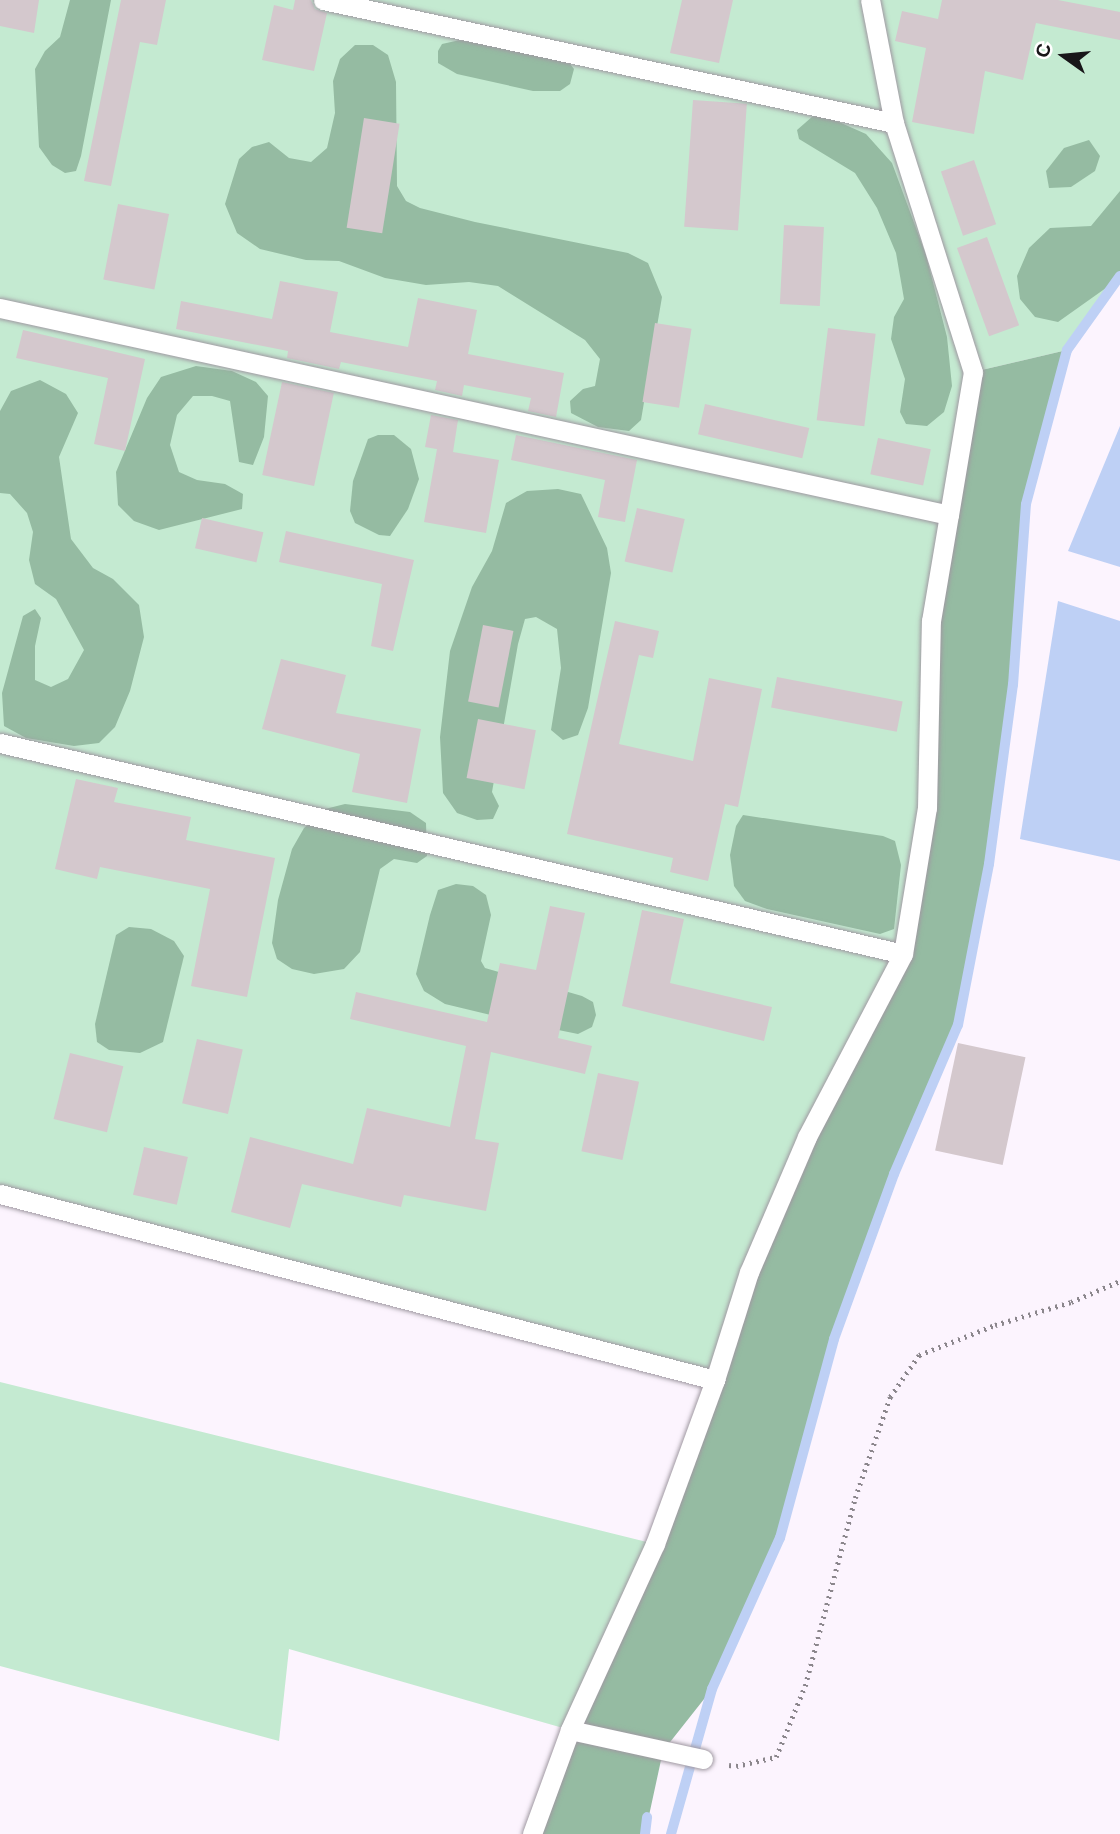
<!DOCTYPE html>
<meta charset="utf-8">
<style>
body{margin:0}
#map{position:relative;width:1120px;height:1834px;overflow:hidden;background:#fcf4fe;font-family:Helvetica,sans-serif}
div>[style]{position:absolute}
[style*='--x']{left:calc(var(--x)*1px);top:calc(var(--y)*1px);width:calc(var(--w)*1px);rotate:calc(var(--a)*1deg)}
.green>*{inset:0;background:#c4ead1}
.forest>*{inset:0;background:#95bba2}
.water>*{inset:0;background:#bed0f5}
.stream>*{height:10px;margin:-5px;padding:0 5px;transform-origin:5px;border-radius:5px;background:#bed0f5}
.building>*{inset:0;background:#d4c8cd;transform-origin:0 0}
.path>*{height:4.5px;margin-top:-2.25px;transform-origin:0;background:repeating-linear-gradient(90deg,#8b868c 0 2px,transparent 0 7px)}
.roads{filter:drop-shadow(0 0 2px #a099a2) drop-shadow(0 0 2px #a099a2)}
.lane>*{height:19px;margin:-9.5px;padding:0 9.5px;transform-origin:9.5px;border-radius:9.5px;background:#fff}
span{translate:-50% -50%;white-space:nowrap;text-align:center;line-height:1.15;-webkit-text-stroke:5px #fff;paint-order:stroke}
.north{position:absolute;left:1029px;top:21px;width:70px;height:70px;-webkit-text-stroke:5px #fff;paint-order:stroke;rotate:285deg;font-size:19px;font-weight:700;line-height:28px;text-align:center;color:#181619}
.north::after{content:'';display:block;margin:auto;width:24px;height:32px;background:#181619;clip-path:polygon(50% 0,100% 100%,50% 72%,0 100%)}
</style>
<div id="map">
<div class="green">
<i style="clip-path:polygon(0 0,1120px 0,1120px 276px,1067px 350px,973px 372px,927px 808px,903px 954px,715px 1380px,0 1194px)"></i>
<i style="clip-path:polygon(0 1382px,655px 1544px,570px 1730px,289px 1649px,279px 1741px,0 1666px)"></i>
</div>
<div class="forest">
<i style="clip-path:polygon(70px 0,111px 0,81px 156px,76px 171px,65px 173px,52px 165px,39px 147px,35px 69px,45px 51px,60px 37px)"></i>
<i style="clip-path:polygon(460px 40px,568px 61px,574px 69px,570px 84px,560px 91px,533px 91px,457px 74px,438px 63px,438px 51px,442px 44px)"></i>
<i style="clip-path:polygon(355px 45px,373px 45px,388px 55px,396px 82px,397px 186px,406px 201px,420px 208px,475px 222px,628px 253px,648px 263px,662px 297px,641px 420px,629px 431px,598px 427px,571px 413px,570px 401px,583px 389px,595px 386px,600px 359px,585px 340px,498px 286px,469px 282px,426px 285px,385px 278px,339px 261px,306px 260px,260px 249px,237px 233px,225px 204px,239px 159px,252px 147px,269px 142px,289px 158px,311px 162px,327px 148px,335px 113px,333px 81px,340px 59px)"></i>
<i style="clip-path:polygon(813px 116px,830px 118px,866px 134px,892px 163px,926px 255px,947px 337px,952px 386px,944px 412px,927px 426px,906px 424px,900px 412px,905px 379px,891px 339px,894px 317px,904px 299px,896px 253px,877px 208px,855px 173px,799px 139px,797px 130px)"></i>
<i style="clip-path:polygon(1089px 140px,1100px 156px,1095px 171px,1071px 187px,1049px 188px,1046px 171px,1064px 148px)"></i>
<i style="clip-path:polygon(1120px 191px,1120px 278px,1058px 322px,1035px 317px,1020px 299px,1017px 276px,1029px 248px,1050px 228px,1091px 226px)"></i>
<i style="clip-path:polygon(1067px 350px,1026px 504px,1013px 685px,989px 864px,958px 1025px,894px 1174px,834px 1339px,780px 1538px,712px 1689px,663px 1751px,645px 1834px,532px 1834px,655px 1544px,749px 1272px,903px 953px,927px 808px,931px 621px,973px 372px)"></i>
<i style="clip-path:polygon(196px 366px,232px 371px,256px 382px,268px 396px,264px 437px,253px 465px,239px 462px,230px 401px,212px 396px,193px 396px,177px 415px,170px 445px,179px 472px,197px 480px,225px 484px,243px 494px,242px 509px,159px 530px,134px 521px,118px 505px,116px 472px,147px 398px,161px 377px)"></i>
<i style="clip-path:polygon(40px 380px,66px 394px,78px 413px,59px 457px,71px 539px,93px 568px,113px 579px,139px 605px,144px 637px,130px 691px,115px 727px,99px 743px,74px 746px,26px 738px,4px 726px,2px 693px,23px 616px,35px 609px,41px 618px,35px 646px,35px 680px,51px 687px,68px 679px,84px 650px,56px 599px,35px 584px,29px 560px,33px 532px,27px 513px,10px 494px,0 493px,0 411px,11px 391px)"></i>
<i style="clip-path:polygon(378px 435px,394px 435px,411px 449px,419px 479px,408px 509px,390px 536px,379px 535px,355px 523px,350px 511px,353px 481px,368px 439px)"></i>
<i style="clip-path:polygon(558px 489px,581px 494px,607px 548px,611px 573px,588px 708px,578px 735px,563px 740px,551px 730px,561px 668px,557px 629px,536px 617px,525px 619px,518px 644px,492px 792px,499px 806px,493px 819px,477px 820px,457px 813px,443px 793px,440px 737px,450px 651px,472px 587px,492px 551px,506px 503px,527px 491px)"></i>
<i style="clip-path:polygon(345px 804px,410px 812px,426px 823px,427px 856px,417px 863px,394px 859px,380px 869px,360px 952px,344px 969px,314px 974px,292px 969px,277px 959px,272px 943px,278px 900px,292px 849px,304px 828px,325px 809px)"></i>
<i style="clip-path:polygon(743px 815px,883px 836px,895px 841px,901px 865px,894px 929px,880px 934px,767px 909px,745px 901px,734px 886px,730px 855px,736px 826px)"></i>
<i style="clip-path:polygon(456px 884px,473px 886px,486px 895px,491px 915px,481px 961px,485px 968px,582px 996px,593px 1002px,596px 1015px,592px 1027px,578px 1034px,524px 1023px,445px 1004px,424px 991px,416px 974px,430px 915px,438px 890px)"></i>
<i style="clip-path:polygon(129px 927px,151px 929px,174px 941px,184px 956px,163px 1042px,140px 1053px,109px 1050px,97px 1042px,95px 1024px,116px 935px)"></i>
</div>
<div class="water">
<i style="clip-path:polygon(1120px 426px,1120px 567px,1068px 551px)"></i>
<i style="clip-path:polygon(1058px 601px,1120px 621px,1120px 861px,1020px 839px)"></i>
</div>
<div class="stream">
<i style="--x:645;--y:1834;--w:17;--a:-83"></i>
<i style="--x:671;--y:1834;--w:151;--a:-74.2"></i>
<i style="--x:712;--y:1689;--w:166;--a:-65.8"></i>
<i style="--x:780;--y:1538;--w:206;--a:-74.8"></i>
<i style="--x:834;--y:1339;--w:176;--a:-70"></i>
<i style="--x:894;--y:1174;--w:162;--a:-66.8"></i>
<i style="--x:958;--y:1025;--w:164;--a:-79.1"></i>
<i style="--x:989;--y:864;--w:181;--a:-82.4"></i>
<i style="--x:1013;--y:685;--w:181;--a:-85.9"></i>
<i style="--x:1026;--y:504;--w:159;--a:-75.1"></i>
<i style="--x:1067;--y:350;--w:91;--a:-54.4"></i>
</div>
<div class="building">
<i style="clip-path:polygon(0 0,39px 0,34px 33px,0 26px)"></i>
<i style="clip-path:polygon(121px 0,166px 0,157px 45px,140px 42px,111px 186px,84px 181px)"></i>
<i style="clip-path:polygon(295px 0,311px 0,315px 9px,327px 13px,314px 71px,262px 60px,274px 5px,293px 10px)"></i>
<i style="clip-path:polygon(682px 0,733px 0,719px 63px,670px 53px)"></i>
<i style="clip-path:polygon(942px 0,1058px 0,1120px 12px,1120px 40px,1036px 23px,1023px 80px,985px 71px,974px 134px,912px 122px,926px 48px,895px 41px,902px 11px,938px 19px)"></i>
<i style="left:693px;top:100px;width:54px;height:127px;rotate:4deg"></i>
<i style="left:364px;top:118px;width:36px;height:111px;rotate:9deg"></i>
<i style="left:974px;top:160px;width:68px;height:35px;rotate:71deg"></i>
<i style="left:118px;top:204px;width:52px;height:77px;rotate:11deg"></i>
<i style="left:784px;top:225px;width:40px;height:79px;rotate:3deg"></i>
<i style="left:987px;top:237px;width:94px;height:32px;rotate:70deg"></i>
<i style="clip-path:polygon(280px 281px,338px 292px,330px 332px,408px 347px,418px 298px,477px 310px,468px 354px,564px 373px,556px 417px,528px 411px,531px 398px,464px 385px,462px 396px,435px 390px,437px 381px,341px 362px,339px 369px,287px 358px,288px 351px,176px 329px,181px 301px,272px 319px)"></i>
<i style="left:655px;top:323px;width:37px;height:80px;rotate:9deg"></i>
<i style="left:828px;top:328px;width:48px;height:93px;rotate:7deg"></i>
<i style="clip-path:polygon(23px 330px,145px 359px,125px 451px,94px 444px,108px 378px,16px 358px)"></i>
<i style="left:282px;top:382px;width:53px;height:95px;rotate:12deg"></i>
<i style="left:705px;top:404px;width:107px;height:31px;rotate:13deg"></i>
<i style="clip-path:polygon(431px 415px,458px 420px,453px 452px,499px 460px,486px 533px,424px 522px,437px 449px,442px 450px,425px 447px)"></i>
<i style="clip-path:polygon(516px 435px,637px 460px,625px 522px,598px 517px,605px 480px,511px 460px)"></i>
<i style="left:878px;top:438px;width:54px;height:37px;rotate:12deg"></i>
<i style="left:637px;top:508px;width:49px;height:55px;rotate:13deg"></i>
<i style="left:202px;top:518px;width:63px;height:31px;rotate:13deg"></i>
<i style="clip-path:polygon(286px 531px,414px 560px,393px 651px,371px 646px,382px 584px,279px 562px)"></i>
<i style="clip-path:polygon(615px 621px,659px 631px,653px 658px,639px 655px,619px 744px,693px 761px,709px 678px,762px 689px,738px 807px,725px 804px,708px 881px,670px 872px,673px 858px,567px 834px)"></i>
<i style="left:483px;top:625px;width:31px;height:78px;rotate:11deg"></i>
<i style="clip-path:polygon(281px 659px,346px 675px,336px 713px,421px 729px,407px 803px,352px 792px,360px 754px,262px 729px)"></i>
<i style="left:777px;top:677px;width:128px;height:31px;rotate:11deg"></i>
<i style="left:478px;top:719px;width:59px;height:60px;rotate:11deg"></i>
<i style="clip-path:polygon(76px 779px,118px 788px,114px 802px,191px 817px,186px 840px,275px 858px,247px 997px,191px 986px,210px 889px,100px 867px,97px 879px,55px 869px)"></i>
<i style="clip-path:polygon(550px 906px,585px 913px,558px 1038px,592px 1046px,585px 1074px,491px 1052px,475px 1139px,499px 1143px,486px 1211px,404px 1195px,401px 1207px,302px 1184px,290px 1228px,231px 1212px,250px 1137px,353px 1164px,367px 1108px,450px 1127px,466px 1046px,350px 1019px,356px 992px,487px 1022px,500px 963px,536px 970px)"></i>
<i style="clip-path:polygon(642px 910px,684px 919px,670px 983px,772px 1007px,764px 1041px,622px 1006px)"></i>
<i style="left:197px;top:1039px;width:47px;height:66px;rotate:13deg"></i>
<i style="left:958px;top:1043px;width:69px;height:110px;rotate:12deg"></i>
<i style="left:70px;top:1053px;width:55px;height:68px;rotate:14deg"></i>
<i style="left:598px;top:1073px;width:42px;height:80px;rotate:12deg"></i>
<i style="left:144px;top:1147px;width:45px;height:49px;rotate:13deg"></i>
</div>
<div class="path">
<i style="--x:729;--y:1765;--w:7;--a:8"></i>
<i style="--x:736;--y:1766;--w:41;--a:-12.7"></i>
<i style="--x:776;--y:1757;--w:77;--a:-67.8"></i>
<i style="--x:805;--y:1686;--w:195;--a:-75.1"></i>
<i style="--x:855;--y:1498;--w:107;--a:-70.9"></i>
<i style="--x:890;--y:1397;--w:51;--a:-55.4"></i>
<i style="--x:919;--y:1355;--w:82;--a:-21.5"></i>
<i style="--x:995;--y:1325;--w:79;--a:-16.8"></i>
<i style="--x:1071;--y:1302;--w:53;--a:-23.2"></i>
</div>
<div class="roads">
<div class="lane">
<i style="--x:323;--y:0;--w:584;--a:12.16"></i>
<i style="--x:0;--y:308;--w:971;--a:12.3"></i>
<i style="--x:949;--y:515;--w:145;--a:-80.5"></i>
<i style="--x:973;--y:372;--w:261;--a:-107.6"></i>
<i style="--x:894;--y:123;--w:125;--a:-101"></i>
<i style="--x:0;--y:743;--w:927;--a:13.15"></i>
<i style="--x:903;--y:954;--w:207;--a:117.7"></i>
<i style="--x:807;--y:1137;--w:147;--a:113.2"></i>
<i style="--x:749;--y:1272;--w:113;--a:107.5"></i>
<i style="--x:715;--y:1380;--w:175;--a:110.1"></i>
<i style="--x:655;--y:1544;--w:205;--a:114.6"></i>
<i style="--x:570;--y:1730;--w:111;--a:110.1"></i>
<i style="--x:903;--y:954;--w:148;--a:-80.7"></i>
<i style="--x:927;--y:808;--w:187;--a:-88.8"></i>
<i style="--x:931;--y:621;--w:108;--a:-80.4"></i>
<i style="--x:0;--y:1194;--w:739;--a:14.58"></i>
<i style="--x:570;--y:1730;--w:136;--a:12.3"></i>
</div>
</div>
<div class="north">С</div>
</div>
